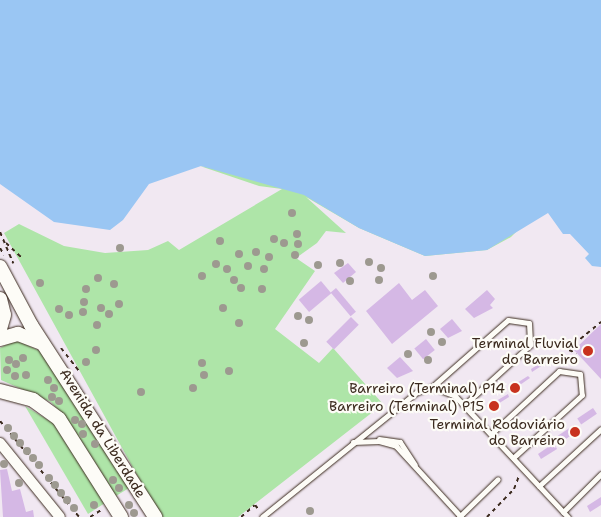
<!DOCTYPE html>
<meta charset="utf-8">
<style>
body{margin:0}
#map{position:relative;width:601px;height:517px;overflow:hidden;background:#f1e8f2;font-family:"Shantell Sans",sans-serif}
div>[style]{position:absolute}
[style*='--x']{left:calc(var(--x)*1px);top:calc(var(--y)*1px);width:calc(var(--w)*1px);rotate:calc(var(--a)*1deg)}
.green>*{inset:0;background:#aee5a8}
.water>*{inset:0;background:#9ac6f3}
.building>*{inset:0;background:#d5b8e5;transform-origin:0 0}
.path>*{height:2px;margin-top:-1px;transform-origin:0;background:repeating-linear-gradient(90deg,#3b2a1e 0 4px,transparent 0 8px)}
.roads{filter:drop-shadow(0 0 1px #3b2a1e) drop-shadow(0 0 1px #3b2a1e)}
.lane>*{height:5px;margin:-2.5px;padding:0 2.5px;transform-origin:2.5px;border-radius:2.5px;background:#fdfcf7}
.street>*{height:10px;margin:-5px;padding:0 5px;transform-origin:5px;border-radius:5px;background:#fdfcf7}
.secondary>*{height:14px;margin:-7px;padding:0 7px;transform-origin:7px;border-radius:7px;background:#fdfcf7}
.trees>*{width:8px;height:8px;margin:-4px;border-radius:50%;background:#9d9990}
.dots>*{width:14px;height:14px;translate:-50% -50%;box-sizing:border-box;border:2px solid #fdfcf7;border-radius:50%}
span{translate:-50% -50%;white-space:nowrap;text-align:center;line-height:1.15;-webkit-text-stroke:4.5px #fdfcf7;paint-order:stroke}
.poi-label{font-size:14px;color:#3b2a1e}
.right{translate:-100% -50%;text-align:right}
.street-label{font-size:14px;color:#3b2a1e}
</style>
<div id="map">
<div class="green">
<i style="clip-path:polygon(200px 166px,535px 213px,511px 237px,487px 250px,425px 256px,359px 228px,306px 197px,346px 233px,326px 231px,317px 243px,296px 258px,315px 271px,275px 329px,319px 363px,333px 348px,383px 404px,238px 517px,160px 517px,4px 233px,19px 224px,64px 246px,105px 253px,148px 250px,168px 241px,179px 250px,282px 189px,259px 186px)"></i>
<i style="clip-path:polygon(16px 340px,42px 352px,129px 488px,116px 496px,70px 423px,51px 402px,1px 380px,0 348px)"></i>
<i style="clip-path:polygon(25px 406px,53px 423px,105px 503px,88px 514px)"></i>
</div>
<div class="water">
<i style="clip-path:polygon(0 0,601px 0,601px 267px,592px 266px,585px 258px,589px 254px,570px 234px,563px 234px,548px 213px,487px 250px,425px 256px,359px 228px,304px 195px,201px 166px,149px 184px,123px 220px,110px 230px,54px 222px,0 184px)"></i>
</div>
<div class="building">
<i style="clip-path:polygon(348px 263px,356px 272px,343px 283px,334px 273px)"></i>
<i style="left:321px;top:281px;width:16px;height:29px;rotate:50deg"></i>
<i style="clip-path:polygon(399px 283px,412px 300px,425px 290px,438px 306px,392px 344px,366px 311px)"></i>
<i style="left:336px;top:288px;width:31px;height:7px;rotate:50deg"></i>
<i style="clip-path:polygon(487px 290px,495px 299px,490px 305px,493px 308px,474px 318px,465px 309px)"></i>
<i style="left:351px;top:317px;width:11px;height:35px;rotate:45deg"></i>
<i style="clip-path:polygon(452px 319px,462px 331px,448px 338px,440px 329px)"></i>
<i style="clip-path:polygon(601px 324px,601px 379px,574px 350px)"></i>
<i style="left:426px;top:339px;width:14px;height:15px;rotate:51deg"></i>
<i style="clip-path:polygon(400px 357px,413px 371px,397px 378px,387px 368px)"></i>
<i style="clip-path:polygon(547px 359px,549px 361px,532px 372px,531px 369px)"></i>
<i style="clip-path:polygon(528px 376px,530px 378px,514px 389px,512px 386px)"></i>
<i style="clip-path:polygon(508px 394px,509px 397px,493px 407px,491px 404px)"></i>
<i style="left:593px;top:408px;width:7px;height:19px;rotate:56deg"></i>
<i style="left:574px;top:425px;width:7px;height:19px;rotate:56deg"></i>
<i style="clip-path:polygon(554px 443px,557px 449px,541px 459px,538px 454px)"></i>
<i style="clip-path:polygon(7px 469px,12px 491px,20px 489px,26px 512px,33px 510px,34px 517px,3px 517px,0 470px)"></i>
<i style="clip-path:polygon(601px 497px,601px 505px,590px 512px,587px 506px)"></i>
</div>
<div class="path">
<i style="--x:0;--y:232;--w:34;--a:67"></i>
<i style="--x:6;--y:243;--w:22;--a:43"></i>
<i style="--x:0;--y:248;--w:8;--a:60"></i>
<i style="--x:61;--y:348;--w:31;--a:52"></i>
<i style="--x:568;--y:349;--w:43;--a:-39.3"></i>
<i style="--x:569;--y:350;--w:8;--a:23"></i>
<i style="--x:0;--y:421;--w:124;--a:50.5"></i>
<i style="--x:90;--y:517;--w:13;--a:-32"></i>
<i style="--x:241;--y:517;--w:18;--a:-41"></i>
<i style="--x:255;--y:505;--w:6;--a:51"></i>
<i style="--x:487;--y:517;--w:39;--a:-46"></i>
<i style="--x:514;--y:489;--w:14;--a:-69"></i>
</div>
<div class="roads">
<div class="lane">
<i style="--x:432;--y:387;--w:101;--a:-41.4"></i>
<i style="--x:508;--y:320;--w:21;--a:8"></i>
<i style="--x:529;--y:323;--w:22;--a:87"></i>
<i style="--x:530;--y:345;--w:89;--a:137.7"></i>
<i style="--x:491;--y:434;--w:93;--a:-42.8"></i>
<i style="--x:559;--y:371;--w:21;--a:8"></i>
<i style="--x:580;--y:374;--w:21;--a:85"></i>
<i style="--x:582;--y:395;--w:93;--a:137.6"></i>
<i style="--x:379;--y:439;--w:21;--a:8"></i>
<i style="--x:400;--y:442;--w:27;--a:57"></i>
<i style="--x:353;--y:442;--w:26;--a:-2"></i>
<i style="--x:379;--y:441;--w:18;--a:16"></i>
<i style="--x:396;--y:446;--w:96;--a:47.5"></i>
<i style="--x:539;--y:486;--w:84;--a:-42.6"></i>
<i style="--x:563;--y:512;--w:54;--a:-45"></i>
<i style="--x:262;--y:517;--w:199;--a:-38.9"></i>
<i style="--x:417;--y:392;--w:16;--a:-18"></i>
<i style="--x:432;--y:387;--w:25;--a:21"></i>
<i style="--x:455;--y:396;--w:166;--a:47"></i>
<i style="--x:459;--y:517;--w:54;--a:-44.3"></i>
</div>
<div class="street">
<i style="--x:0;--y:443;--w:95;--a:51"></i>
</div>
<div class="secondary">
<i style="--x:0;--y:267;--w:66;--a:61.9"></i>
<i style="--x:31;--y:325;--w:229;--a:57.1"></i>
<i style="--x:0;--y:299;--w:16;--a:76"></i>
<i style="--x:4;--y:315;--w:15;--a:106"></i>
<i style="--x:0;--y:339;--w:19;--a:-16"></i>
<i style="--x:18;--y:334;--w:26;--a:21"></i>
<i style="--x:0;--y:391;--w:34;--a:15"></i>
<i style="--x:33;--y:400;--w:32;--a:36"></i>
<i style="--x:59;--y:419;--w:116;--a:57.7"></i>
</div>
</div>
<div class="trees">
<i style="left:292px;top:213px"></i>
<i style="left:297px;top:234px"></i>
<i style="left:274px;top:239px"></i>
<i style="left:220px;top:241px"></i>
<i style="left:284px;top:243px"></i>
<i style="left:298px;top:244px"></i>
<i style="left:120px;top:248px"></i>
<i style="left:256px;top:252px"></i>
<i style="left:239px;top:254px"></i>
<i style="left:295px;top:255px"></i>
<i style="left:269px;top:257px"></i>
<i style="left:369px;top:262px"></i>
<i style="left:340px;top:263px"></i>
<i style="left:216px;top:264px"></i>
<i style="left:318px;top:265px"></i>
<i style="left:248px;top:266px"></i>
<i style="left:381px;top:268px"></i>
<i style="left:227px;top:269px"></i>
<i style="left:264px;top:269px"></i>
<i style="left:202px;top:276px"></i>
<i style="left:433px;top:276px"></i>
<i style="left:98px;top:278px"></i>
<i style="left:234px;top:280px"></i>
<i style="left:379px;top:280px"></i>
<i style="left:350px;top:281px"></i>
<i style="left:40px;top:283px"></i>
<i style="left:114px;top:284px"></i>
<i style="left:241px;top:288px"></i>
<i style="left:86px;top:289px"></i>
<i style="left:262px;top:289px"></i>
<i style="left:84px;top:302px"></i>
<i style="left:119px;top:304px"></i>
<i style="left:101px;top:308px"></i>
<i style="left:223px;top:308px"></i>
<i style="left:59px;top:309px"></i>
<i style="left:83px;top:312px"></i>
<i style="left:109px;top:314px"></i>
<i style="left:69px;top:315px"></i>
<i style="left:298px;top:316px"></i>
<i style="left:309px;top:320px"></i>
<i style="left:239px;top:323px"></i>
<i style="left:97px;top:325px"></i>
<i style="left:431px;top:332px"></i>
<i style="left:442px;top:342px"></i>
<i style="left:304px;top:343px"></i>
<i style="left:96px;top:350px"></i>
<i style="left:408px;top:354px"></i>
<i style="left:23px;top:358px"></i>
<i style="left:9px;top:360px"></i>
<i style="left:428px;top:360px"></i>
<i style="left:86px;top:362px"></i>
<i style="left:202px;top:363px"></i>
<i style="left:16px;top:364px"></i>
<i style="left:7px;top:370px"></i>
<i style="left:229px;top:371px"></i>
<i style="left:26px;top:375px"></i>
<i style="left:204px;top:375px"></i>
<i style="left:15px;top:376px"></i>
<i style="left:48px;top:380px"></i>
<i style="left:54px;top:388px"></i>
<i style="left:193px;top:388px"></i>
<i style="left:141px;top:392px"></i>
<i style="left:52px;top:397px"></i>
<i style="left:59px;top:401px"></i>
<i style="left:75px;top:420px"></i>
<i style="left:82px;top:424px"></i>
<i style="left:8px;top:428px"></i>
<i style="left:83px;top:434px"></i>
<i style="left:14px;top:436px"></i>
<i style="left:20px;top:443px"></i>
<i style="left:95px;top:444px"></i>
<i style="left:27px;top:451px"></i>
<i style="left:33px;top:458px"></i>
<i style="left:4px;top:464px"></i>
<i style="left:39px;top:465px"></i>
<i style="left:49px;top:478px"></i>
<i style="left:113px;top:480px"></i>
<i style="left:19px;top:483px"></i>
<i style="left:55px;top:485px"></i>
<i style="left:119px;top:488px"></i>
<i style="left:61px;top:493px"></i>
<i style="left:67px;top:500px"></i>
<i style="left:94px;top:505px"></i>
<i style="left:129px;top:505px"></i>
<i style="left:74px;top:508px"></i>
<i style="left:310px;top:511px"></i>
<i style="left:134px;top:513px"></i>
</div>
<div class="dots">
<i style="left:588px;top:351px;background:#c8321e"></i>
<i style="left:515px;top:388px;background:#c8321e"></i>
<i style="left:494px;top:406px;background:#c8321e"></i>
<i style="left:575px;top:432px;background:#c8321e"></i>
</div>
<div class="poi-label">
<span class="right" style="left:578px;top:351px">Terminal Fluvial<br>do Barreiro</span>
<span class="right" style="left:505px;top:388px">Barreiro (Terminal) P14</span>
<span class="right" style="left:484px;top:406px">Barreiro (Terminal) P15</span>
<span class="right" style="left:565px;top:432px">Terminal Rodoviário<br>do Barreiro</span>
</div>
<div class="street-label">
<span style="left:103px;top:433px;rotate:58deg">Avenida da Liberdade</span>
</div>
</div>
